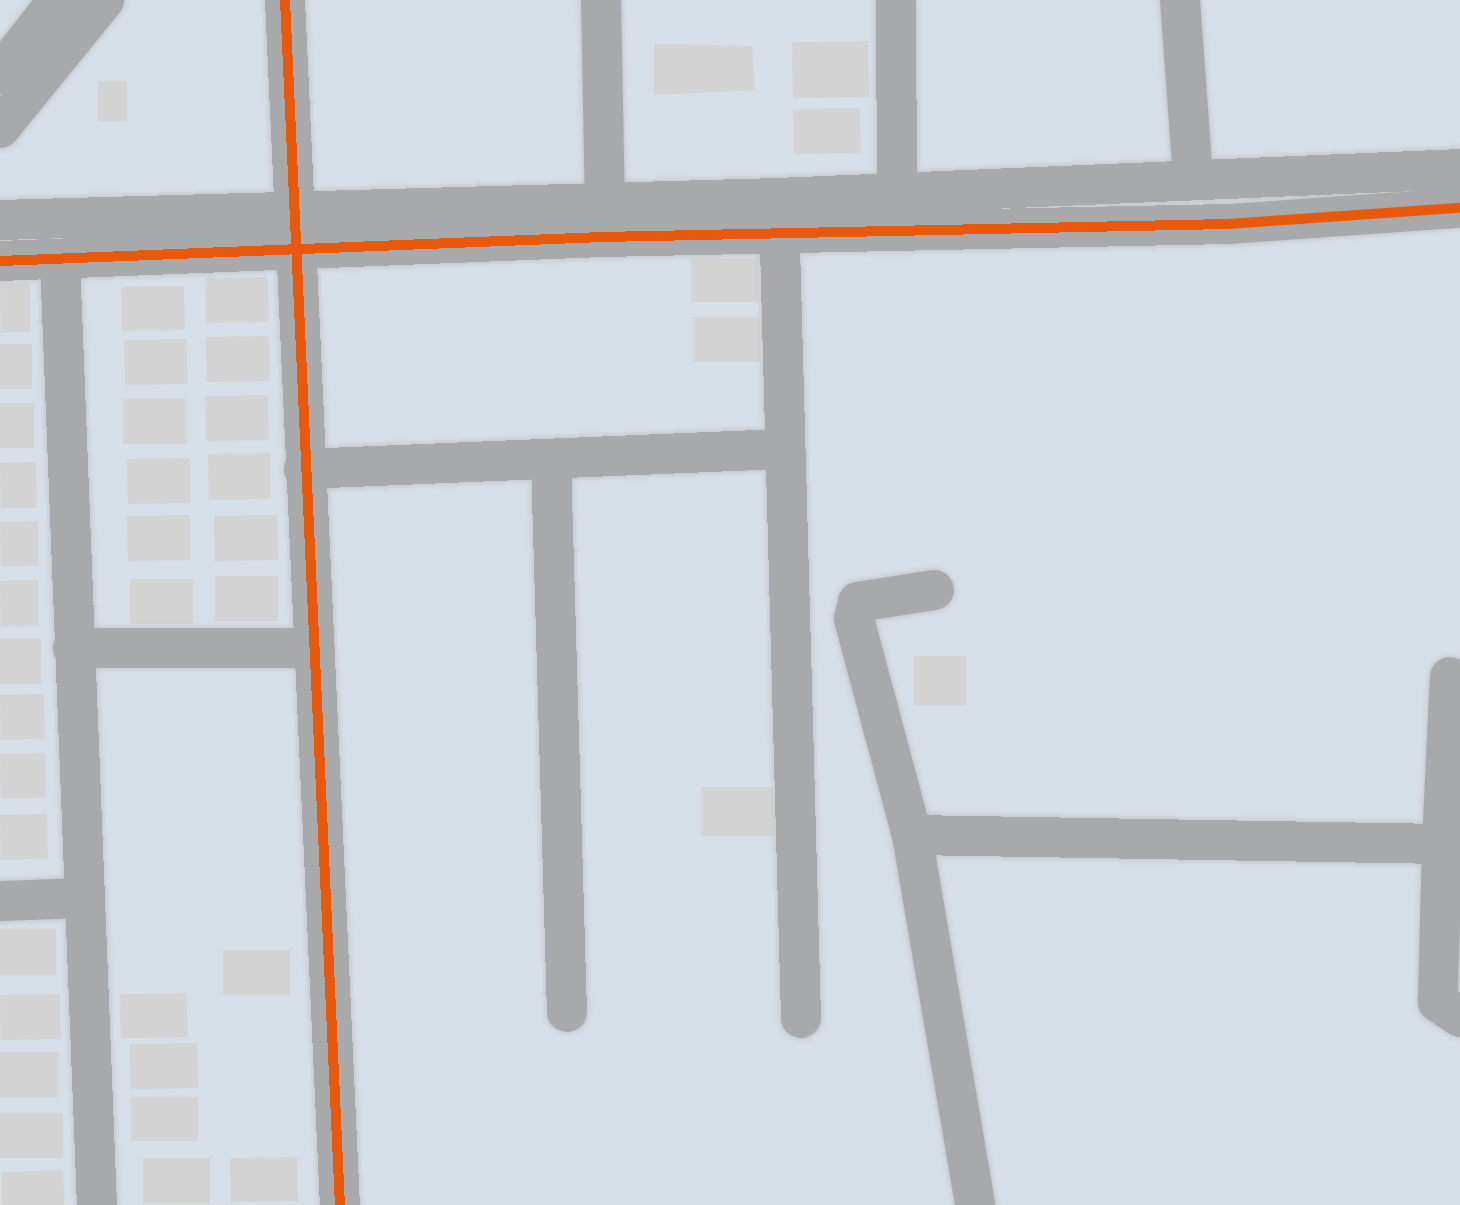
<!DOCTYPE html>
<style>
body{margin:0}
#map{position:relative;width:1460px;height:1205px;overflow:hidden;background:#e7eaee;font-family:"Sofia Sans Condensed",sans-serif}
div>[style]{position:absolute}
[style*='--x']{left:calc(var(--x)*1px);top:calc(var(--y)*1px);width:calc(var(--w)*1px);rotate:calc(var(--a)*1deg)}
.built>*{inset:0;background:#d6dee7;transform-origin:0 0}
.building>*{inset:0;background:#d3d3d3;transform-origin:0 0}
.roads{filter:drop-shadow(0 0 2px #c6c8cb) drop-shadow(0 0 2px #c6c8cb)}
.minor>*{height:40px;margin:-20px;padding:0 20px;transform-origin:20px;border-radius:20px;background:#a7a9aa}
.cycleway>*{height:10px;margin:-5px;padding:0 5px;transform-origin:5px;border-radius:5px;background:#e8590c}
span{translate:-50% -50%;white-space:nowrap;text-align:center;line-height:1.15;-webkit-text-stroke:7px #fff;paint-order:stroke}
</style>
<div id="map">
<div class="built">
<i style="left:0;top:0;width:1460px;height:1205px"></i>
</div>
<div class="building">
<i style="left:868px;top:41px;width:56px;height:76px;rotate:89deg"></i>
<i style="clip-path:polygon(654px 44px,752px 46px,755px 90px,654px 95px)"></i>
<i style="left:98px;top:81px;width:29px;height:40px"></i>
<i style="left:860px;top:108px;width:45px;height:67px;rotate:89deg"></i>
<i style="left:758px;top:258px;width:44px;height:67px;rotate:90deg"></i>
<i style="left:268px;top:277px;width:45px;height:63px;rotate:89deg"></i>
<i style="left:30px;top:283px;width:49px;height:30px;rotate:89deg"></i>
<i style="left:184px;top:286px;width:44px;height:63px;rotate:89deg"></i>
<i style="left:760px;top:317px;width:45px;height:67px;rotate:90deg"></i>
<i style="left:269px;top:336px;width:45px;height:63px;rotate:89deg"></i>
<i style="left:187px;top:339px;width:45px;height:63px;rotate:89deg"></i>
<i style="left:0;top:344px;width:32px;height:45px"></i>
<i style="left:268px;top:395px;width:45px;height:63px;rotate:89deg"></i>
<i style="left:187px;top:399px;width:45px;height:64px;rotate:90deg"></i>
<i style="left:0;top:403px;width:34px;height:45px"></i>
<i style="left:270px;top:453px;width:46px;height:62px;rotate:89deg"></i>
<i style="left:190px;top:458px;width:45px;height:63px;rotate:89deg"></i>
<i style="left:36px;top:462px;width:46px;height:36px;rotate:89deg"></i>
<i style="left:190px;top:515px;width:45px;height:63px;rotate:89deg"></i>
<i style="left:277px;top:515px;width:45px;height:63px;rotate:89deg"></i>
<i style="left:38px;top:521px;width:45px;height:38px;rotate:89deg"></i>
<i style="left:215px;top:576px;width:63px;height:45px"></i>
<i style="left:193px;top:579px;width:45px;height:63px;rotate:90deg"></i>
<i style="left:38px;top:580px;width:46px;height:38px;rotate:89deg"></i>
<i style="left:41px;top:639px;width:45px;height:41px;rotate:90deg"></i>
<i style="left:914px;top:656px;width:52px;height:49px"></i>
<i style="left:44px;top:694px;width:45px;height:44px;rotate:89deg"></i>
<i style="left:45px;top:753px;width:45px;height:45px;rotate:89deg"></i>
<i style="left:774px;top:787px;width:49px;height:73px;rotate:90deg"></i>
<i style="left:47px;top:814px;width:45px;height:47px;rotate:89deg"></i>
<i style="left:56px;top:929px;width:46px;height:56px;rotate:90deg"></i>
<i style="left:290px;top:950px;width:45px;height:67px;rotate:90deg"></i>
<i style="left:187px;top:993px;width:44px;height:67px;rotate:89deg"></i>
<i style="left:60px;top:994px;width:45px;height:60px;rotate:89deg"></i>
<i style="left:197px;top:1043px;width:45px;height:67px;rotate:89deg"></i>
<i style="left:0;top:1052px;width:59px;height:45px"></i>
<i style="left:198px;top:1097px;width:44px;height:67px;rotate:90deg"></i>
<i style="left:0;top:1113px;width:63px;height:45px"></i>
<i style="left:297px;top:1157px;width:44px;height:67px;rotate:89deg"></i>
<i style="left:143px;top:1158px;width:67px;height:45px"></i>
<i style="left:63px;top:1170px;width:35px;height:62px;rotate:88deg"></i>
</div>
<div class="roads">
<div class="minor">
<i style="--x:285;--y:0;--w:1206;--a:87.39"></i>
<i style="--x:601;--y:0;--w:201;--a:88.9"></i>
<i style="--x:896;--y:0;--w:191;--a:89.7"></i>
<i style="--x:1180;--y:0;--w:177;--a:85.8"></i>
<i style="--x:0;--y:74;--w:94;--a:-51.9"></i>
<i style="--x:0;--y:128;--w:165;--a:-50.9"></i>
<i style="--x:779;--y:210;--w:808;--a:88.44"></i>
<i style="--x:0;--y:220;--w:778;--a:-1.62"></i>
<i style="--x:778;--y:198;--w:683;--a:-2.43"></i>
<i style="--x:60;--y:260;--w:946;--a:87.76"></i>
<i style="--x:0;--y:261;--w:602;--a:-2.28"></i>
<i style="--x:602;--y:237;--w:627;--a:-1.19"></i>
<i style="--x:1229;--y:224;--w:232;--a:-4"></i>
<i style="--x:551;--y:461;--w:551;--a:88.34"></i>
<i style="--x:304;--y:469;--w:477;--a:-2.4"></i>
<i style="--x:934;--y:590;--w:77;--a:171"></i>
<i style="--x:858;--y:602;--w:17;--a:103"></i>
<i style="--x:854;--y:619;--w:224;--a:75"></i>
<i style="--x:912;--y:835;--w:530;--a:0.97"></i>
<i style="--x:1442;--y:844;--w:158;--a:91.5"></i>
<i style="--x:1438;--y:1002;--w:27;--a:34"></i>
<i style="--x:73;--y:648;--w:238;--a:0"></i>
<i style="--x:912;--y:835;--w:375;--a:80.3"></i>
<i style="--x:1442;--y:844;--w:167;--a:-87.3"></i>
<i style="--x:0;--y:901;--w:85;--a:-2"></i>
</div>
</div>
<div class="cycleway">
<i style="--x:285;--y:0;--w:1206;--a:87.39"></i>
<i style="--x:0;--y:261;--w:602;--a:-2.28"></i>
<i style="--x:602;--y:237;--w:627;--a:-1.19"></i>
<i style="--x:1229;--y:224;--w:232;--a:-4"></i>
</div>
</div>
